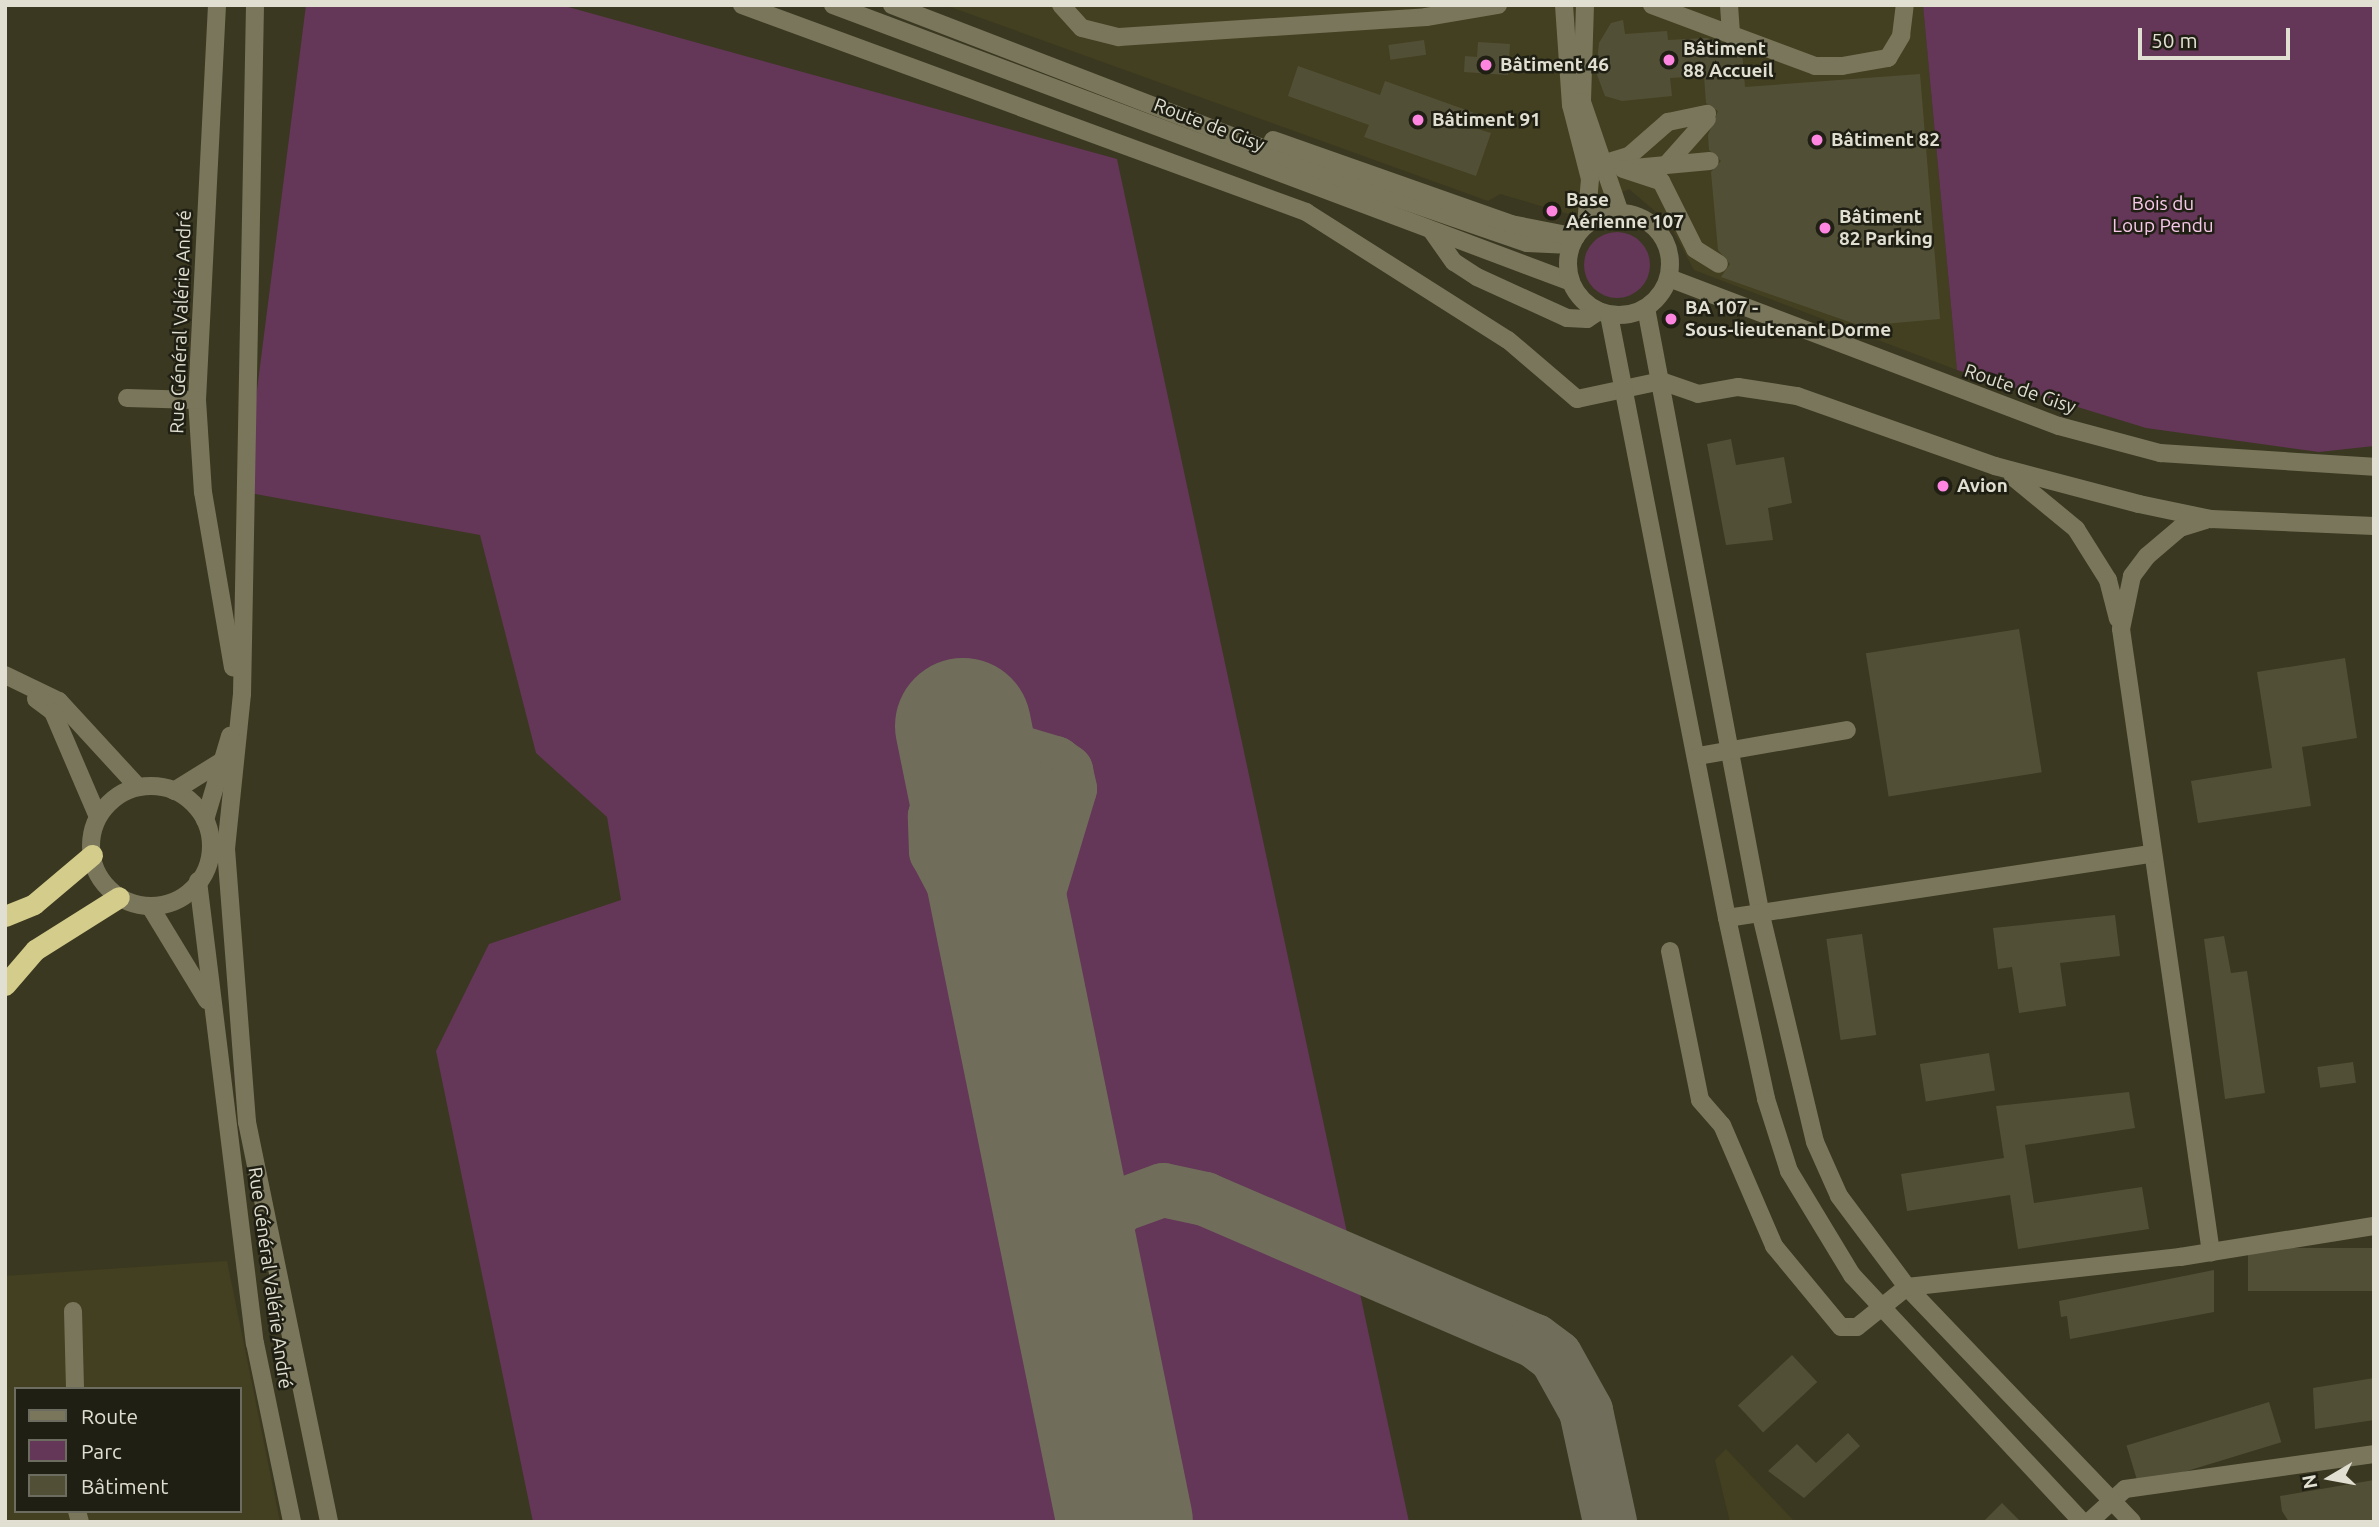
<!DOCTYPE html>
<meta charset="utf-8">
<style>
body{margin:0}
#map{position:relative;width:2379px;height:1527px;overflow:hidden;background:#3a3820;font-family:Ubuntu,sans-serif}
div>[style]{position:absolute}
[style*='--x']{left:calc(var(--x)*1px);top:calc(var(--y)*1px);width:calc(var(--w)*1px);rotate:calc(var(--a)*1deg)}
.built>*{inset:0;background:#434021}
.green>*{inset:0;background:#643658}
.round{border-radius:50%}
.taxiway>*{height:54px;margin:-27px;padding:0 27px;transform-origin:27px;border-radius:27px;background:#706e5a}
.runway>*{height:136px;margin:-68px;padding:0 68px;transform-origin:68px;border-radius:68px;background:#706e5a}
.building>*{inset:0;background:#524f37;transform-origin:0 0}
.minor>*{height:18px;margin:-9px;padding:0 9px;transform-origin:9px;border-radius:9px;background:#79765c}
.minor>.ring{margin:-9px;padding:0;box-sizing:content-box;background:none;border:18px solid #79765c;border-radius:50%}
.highway>*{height:21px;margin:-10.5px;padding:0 10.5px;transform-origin:10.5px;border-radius:10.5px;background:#d3cc8b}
.dots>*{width:19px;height:19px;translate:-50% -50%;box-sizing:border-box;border:4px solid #201f14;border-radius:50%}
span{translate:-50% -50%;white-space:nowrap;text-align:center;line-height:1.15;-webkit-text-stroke:5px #201f14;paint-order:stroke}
.poi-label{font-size:19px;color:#e0dfd1;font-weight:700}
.left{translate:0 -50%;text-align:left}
.street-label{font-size:19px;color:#e0dfd1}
.park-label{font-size:19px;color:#f7c8e9}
.frame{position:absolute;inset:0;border:7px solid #e0dfd1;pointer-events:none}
.legend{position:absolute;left:14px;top:1387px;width:228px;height:126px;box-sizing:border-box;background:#201f14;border:2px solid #6d6c60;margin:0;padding:9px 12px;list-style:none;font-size:21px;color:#e0dfd1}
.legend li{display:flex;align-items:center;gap:14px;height:35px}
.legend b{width:35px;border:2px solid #6d6c60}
.north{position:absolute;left:2295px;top:1443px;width:70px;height:70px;-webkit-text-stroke:5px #201f14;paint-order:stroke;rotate:260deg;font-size:19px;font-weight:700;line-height:28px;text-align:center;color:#e0dfd1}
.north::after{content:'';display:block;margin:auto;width:24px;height:32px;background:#e0dfd1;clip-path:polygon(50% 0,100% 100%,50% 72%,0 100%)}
.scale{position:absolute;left:2138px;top:28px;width:152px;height:32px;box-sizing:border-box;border:4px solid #e0dfd1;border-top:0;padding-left:9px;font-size:21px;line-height:24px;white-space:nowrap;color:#e0dfd1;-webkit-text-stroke:5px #201f14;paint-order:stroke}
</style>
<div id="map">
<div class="built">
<i style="clip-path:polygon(945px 5px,1923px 5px,1957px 370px,1694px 270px,1669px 223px,1629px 189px,1572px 215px,1500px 194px,1488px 201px)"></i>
<i style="clip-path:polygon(evenodd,227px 1261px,280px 1522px,5px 1522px,5px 1276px,227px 1261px,16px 1389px,240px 1389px,240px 1511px,16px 1511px,16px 1389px)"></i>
<i style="clip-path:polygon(1726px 1449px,1795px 1522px,1730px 1522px,1715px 1460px)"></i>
</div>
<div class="green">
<i style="clip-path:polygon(306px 5px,561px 5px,1117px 159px,1409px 1522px,533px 1522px,436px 1051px,489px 944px,621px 900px,607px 817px,536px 753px,480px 535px,244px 492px)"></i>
<i style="clip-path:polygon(1923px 5px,2374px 5px,2374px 446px,2319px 452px,2146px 428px,1957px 370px)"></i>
<i class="round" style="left:1584px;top:232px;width:66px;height:66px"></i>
</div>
<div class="taxiway">
<i style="--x:1001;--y:914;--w:53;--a:-149.6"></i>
<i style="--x:955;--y:887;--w:40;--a:-118"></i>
<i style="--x:936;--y:852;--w:36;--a:-92"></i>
<i style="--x:935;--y:816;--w:43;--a:-62.2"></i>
<i style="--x:955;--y:778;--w:44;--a:-33"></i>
<i style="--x:992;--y:754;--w:22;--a:-8"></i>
<i style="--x:1014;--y:751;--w:43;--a:16.3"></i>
<i style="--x:1055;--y:763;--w:14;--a:36"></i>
<i style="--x:1066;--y:771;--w:18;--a:77"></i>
<i style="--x:1070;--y:789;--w:194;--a:106.8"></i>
<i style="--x:1083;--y:1317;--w:70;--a:-85.1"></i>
<i style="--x:1089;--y:1247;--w:51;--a:-53.8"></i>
<i style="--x:1119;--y:1206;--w:47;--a:-20"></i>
<i style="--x:1163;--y:1190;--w:43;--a:12.1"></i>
<i style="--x:1205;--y:1199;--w:359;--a:23.3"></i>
<i style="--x:1535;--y:1341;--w:26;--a:37"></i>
<i style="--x:1556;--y:1357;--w:62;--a:60.9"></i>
<i style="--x:1586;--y:1411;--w:114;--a:77.8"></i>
</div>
<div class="runway">
<i style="--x:963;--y:726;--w:812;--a:78.5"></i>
</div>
<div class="building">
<i style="clip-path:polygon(1623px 20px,1625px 34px,1667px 31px,1668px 40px,1707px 38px,1742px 51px,1745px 87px,1920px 74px,1940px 319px,1861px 326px,1721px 277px,1730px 264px,1718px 250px,1711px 172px,1721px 161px,1709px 150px,1708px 135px,1718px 111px,1706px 103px,1704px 76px,1670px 78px,1672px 96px,1622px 101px,1605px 96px,1596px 72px,1599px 43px,1611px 23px)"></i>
<i style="left:1424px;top:40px;width:15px;height:36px;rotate:82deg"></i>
<i style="clip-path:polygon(1478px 42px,1510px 44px,1508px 75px,1464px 72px,1465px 56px,1477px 57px)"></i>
<i style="clip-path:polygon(1298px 66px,1380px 95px,1385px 81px,1483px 116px,1478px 129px,1491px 133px,1476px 176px,1364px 137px,1369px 125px,1288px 96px)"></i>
<i style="clip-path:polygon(1731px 439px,1736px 465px,1784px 457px,1792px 503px,1768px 508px,1773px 540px,1726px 545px,1707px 444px)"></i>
<i style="left:2019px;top:629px;width:145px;height:155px;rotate:81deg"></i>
<i style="clip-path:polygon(2345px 658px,2357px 738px,2302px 747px,2311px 806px,2198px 823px,2191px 781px,2272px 768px,2257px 672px)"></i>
<i style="clip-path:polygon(2115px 915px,2120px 956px,2060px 963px,2066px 1006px,2019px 1013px,2012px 967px,1998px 969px,1993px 928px)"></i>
<i style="left:1862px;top:934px;width:102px;height:36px;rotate:82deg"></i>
<i style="clip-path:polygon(2224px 936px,2231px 973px,2247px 971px,2265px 1093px,2225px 1099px,2204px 939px)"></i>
<i style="left:1989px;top:1053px;width:38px;height:70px;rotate:81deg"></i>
<i style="left:2353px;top:1062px;width:21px;height:36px;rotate:82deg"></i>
<i style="clip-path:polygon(2129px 1092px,2135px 1128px,2025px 1145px,2034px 1203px,2142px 1187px,2149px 1229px,2018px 1249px,2010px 1195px,1907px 1211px,1901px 1174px,2004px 1158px,1996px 1106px)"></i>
<i style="left:2374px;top:1248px;width:43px;height:126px;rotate:90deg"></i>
<i style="clip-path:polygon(2214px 1270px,2214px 1312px,2070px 1339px,2067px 1316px,2061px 1317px,2059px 1301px)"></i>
<i style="left:1792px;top:1355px;width:37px;height:74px;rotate:47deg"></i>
<i style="clip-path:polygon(2374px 1378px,2374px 1420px,2315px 1429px,2313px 1388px)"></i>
<i style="left:2269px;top:1402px;width:42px;height:149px;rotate:73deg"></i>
<i style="clip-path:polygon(1848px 1433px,1860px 1446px,1804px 1498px,1768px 1471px,1797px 1444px,1816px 1463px)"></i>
<i style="clip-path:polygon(2374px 1480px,2374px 1519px,2366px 1522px,2289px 1522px,2282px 1511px,2280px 1496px)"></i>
<i style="clip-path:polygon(2002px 1503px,2021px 1522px,1983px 1522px)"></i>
</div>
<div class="minor">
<i style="--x:217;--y:5;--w:396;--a:92.9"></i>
<i style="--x:197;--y:400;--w:92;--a:86.3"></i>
<i style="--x:203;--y:492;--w:178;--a:80.3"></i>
<i style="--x:255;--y:5;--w:689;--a:91.08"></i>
<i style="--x:242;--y:694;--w:156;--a:95.9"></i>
<i style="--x:226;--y:849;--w:274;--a:85.6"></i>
<i style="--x:247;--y:1122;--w:408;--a:78.4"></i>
<i style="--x:742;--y:5;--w:601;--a:20.15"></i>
<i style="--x:1306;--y:212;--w:239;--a:32.4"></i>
<i style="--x:1508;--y:340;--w:91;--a:40.5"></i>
<i style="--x:1577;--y:399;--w:86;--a:-12.1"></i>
<i style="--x:1661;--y:381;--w:39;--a:19"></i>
<i style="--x:1698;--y:394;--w:41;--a:-9.9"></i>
<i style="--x:1738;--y:387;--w:60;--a:8.7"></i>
<i style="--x:1797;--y:396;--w:210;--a:19.5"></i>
<i style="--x:1995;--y:466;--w:149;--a:14.8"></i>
<i style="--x:2139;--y:504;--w:74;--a:11.8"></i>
<i style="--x:2211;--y:519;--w:163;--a:2.5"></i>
<i style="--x:833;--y:5;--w:788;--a:20.57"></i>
<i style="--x:892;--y:5;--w:491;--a:21.1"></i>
<i style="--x:1350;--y:182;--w:187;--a:19"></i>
<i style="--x:1527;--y:243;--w:44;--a:2.6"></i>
<i style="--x:1061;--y:5;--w:31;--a:48"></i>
<i style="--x:1082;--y:28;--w:38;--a:14"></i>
<i style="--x:1119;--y:37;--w:308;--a:-3.7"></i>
<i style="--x:1426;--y:17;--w:73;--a:-9.5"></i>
<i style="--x:1564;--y:5;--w:100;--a:86"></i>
<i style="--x:1571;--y:105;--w:76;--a:75.6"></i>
<i style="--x:1590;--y:179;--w:46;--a:95"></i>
<i style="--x:1585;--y:5;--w:97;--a:91.8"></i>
<i style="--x:1582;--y:102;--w:117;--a:71.1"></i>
<i style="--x:1652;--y:5;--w:174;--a:20.5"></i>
<i style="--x:1815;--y:66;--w:27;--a:0"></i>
<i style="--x:1842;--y:66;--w:47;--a:-9.9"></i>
<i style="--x:1888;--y:58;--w:26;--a:-59"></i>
<i style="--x:1901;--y:36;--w:31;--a:-83"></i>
<i style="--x:1729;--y:5;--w:30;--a:86"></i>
<i style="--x:1273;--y:140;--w:252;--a:19.4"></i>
<i style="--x:1511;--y:224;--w:66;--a:11.3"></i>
<i style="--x:1602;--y:164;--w:28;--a:-17"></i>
<i style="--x:1629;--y:156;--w:52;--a:-41.1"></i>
<i style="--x:1668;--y:122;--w:40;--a:-12"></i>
<i style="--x:1667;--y:164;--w:60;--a:-48.4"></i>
<i style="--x:1634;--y:168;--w:76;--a:-5.3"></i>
<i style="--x:1623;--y:169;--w:40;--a:18"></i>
<i style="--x:1661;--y:181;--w:76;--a:63.4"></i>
<i style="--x:1695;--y:249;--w:28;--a:32"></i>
<i class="ring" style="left:1568px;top:213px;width:84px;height:84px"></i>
<i style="--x:1432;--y:231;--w:38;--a:55"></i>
<i style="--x:1454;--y:262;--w:27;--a:33"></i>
<i style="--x:1477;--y:277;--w:99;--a:24.5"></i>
<i style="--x:1567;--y:318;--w:20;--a:3"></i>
<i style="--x:1587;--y:319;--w:14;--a:-34"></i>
<i style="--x:1669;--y:278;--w:417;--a:20.8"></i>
<i style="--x:2059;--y:426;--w:105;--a:15"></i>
<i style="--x:2160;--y:453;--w:214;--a:3.7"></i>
<i style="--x:1646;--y:308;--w:614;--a:79.29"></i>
<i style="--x:1760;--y:911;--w:237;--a:76.6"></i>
<i style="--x:1815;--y:1142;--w:59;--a:66"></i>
<i style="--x:1839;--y:1196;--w:114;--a:53.2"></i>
<i style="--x:1907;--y:1287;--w:325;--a:46.2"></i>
<i style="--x:1609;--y:315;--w:614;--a:78.93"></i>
<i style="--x:1727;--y:918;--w:185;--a:77.8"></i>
<i style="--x:1766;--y:1099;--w:76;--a:72.3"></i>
<i style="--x:1789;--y:1171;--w:122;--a:58.8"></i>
<i style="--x:1852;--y:1275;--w:338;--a:47"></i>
<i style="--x:127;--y:398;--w:70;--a:1.6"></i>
<i style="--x:2013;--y:477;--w:82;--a:39.5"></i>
<i style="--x:2076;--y:529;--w:60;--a:57.9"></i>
<i style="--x:2108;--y:580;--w:40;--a:75.6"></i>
<i style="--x:2206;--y:520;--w:27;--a:163"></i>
<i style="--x:2180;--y:528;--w:43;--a:139.7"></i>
<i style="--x:2147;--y:556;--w:25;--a:127"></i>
<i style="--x:2132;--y:576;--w:54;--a:101.7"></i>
<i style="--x:2121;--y:629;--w:630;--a:81.79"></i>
<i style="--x:5;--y:675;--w:60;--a:25.7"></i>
<i style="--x:59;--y:701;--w:117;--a:47.4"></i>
<i style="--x:36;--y:699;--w:21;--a:37"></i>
<i style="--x:53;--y:712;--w:114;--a:66.8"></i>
<i style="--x:1698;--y:756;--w:151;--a:-9.9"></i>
<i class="ring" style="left:91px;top:786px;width:102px;height:102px"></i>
<i style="--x:174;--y:791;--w:57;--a:-32"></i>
<i style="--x:205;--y:820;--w:88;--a:-73.4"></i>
<i style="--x:198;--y:881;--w:466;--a:83"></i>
<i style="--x:255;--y:1343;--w:183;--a:78.3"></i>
<i style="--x:151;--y:908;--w:108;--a:58.7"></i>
<i style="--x:1727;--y:918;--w:430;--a:-8.6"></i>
<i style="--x:1670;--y:951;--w:152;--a:78.6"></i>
<i style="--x:1700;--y:1100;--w:33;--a:49"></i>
<i style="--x:1722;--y:1125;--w:132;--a:66.7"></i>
<i style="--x:1774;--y:1246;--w:105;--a:50.4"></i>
<i style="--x:1841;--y:1327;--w:16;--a:0"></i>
<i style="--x:1857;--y:1327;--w:64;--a:-38.7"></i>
<i style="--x:1907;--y:1287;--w:275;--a:-6.3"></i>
<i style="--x:2180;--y:1257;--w:196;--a:-9.1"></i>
<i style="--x:73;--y:1311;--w:78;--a:88.5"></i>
<i style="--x:77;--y:1511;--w:11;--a:75"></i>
<i style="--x:2089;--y:1522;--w:49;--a:-42.5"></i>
<i style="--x:2125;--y:1489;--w:251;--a:-8"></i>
</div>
<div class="highway">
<i style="--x:5;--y:916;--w:31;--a:-22"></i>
<i style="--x:34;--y:904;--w:76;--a:-40.2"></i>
<i style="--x:5;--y:985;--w:46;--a:-49.4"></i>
<i style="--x:35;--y:950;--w:99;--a:-32.2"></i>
</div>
<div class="dots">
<i style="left:1669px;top:60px;background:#fe85e0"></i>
<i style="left:1486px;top:65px;background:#fe85e0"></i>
<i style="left:1418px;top:120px;background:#fe85e0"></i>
<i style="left:1817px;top:140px;background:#fe85e0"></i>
<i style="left:1552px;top:211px;background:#fe85e0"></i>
<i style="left:1825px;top:228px;background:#fe85e0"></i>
<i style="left:1671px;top:319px;background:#fe85e0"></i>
<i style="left:1943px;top:486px;background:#fe85e0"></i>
</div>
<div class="poi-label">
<span class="left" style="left:1683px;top:60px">Bâtiment<br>88 Accueil</span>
<span class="left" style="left:1500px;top:65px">Bâtiment 46</span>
<span class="left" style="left:1432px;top:120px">Bâtiment 91</span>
<span class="left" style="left:1831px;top:140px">Bâtiment 82</span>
<span class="left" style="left:1566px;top:211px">Base<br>Aérienne 107</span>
<span class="left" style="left:1839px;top:228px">Bâtiment<br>82 Parking</span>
<span class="left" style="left:1685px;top:319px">BA 107 -<br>Sous-lieutenant Dorme</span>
<span class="left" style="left:1957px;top:486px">Avion</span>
</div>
<div class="street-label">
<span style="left:1209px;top:125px;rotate:21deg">Route de Gisy</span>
<span style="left:181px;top:322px;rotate:-88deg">Rue Général Valérie André</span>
<span style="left:2020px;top:389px;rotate:19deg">Route de Gisy</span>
<span style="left:270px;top:1278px;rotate:82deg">Rue Général Valérie André</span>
</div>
<div class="park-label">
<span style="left:2163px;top:215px">Bois du<br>Loup Pendu</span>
</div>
<div class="frame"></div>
<ul class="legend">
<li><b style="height:9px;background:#79765c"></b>Route</li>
<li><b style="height:19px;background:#643658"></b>Parc</li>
<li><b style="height:19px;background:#524f37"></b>Bâtiment</li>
</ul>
<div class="north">N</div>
<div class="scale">50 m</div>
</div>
